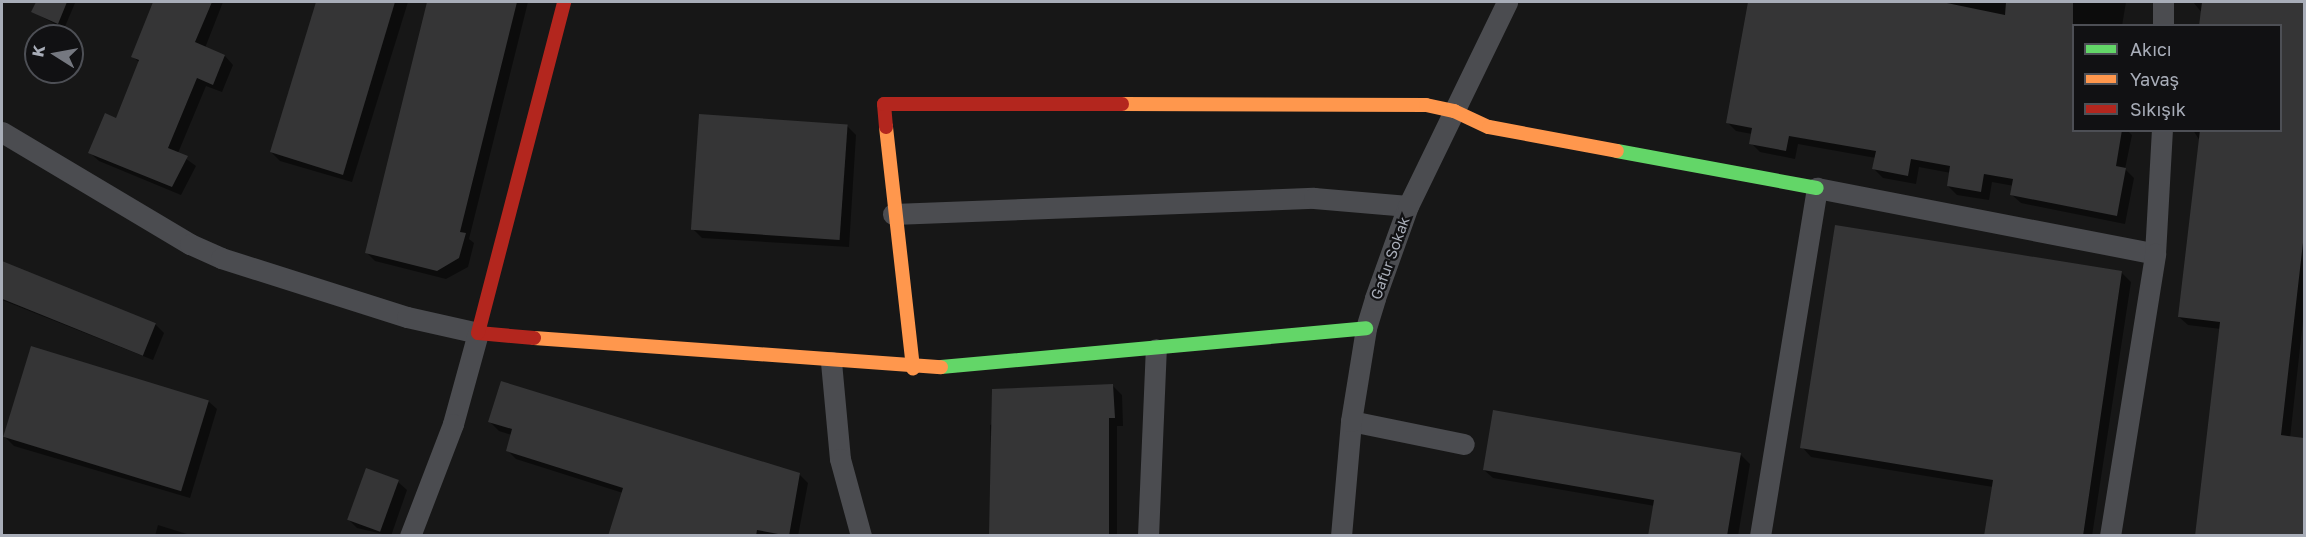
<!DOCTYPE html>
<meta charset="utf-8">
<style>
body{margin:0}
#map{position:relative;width:2306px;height:537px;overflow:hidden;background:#171717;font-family:"Golos Text",sans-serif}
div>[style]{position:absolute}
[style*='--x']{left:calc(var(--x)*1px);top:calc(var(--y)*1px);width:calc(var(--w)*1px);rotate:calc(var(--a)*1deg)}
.shadow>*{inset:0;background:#0007}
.building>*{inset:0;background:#353536;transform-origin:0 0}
.street>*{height:21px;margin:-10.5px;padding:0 10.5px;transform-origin:10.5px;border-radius:10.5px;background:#4b4c50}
.fast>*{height:14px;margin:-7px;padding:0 7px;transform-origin:7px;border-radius:7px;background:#63d668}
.slow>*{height:14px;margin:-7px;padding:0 7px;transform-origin:7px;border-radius:7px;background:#ff974d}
.jam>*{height:14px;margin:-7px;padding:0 7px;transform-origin:7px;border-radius:7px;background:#b3261e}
span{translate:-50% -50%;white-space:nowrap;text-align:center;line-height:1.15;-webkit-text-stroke:4.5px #111113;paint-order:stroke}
.street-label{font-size:15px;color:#a8adb8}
.frame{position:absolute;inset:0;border:3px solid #a8adb8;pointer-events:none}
.legend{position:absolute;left:2072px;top:24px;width:210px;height:108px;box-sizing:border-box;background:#111113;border:2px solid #4d4f55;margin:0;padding:8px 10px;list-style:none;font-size:18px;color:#a8adb8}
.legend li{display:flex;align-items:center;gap:12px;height:30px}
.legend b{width:30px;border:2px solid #4d4f55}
.north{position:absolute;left:24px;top:24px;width:60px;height:60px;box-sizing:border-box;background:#111113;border:2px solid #4d4f55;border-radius:50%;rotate:281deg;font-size:16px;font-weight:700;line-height:24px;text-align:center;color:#a8adb8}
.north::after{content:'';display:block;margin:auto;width:21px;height:27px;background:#757880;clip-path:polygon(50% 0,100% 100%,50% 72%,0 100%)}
</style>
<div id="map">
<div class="shadow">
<i style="clip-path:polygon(37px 2px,75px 3px,64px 29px,33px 12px)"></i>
<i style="clip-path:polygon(154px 2px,223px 2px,205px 48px,225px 56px,233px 65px,222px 92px,206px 86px,178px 153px,196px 166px,181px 195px,99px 161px,90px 153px,116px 120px,140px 63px,132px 56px)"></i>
<i style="clip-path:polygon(317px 2px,408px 2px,352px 182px,280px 161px,271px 152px)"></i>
<i style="clip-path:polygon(429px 2px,528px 2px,469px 239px,474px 243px,468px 267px,446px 279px,375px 261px,366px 252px)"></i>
<i style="clip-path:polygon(1750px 2px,2126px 2px,2122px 26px,2074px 26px,2074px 130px,2127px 130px,2132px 135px,2125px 169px,2134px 178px,2125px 224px,2021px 203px,2012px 195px,2014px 186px,1992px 182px,1989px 200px,1957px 195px,1948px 186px,1951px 173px,1919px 167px,1916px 184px,1883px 178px,1874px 169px,1876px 158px,1798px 144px,1795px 159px,1760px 152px,1751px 143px,1752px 134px,1736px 131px,1727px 122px)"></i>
<i style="clip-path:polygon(2193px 2px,2304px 2px,2304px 312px,2290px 438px,2304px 439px,2304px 536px,2196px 536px,2221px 329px,2188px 325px,2179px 317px,2200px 141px,2193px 130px,2280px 130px,2280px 26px,2203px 14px)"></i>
<i style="clip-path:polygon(847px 126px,856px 135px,849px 247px,702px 238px,693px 229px)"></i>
<i style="clip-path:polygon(2px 263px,155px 324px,164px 333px,153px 360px,2px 300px)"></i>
<i style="clip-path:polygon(2121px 272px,2131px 282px,2092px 536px,1985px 536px,1993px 487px,1811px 457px,1802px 447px)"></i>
<i style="clip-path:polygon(1113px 386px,1122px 395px,1123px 426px,1117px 426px,1117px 536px,991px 536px,994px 522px,990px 425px)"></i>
<i style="clip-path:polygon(208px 401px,217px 409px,190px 498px,14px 446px,5px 437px)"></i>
<i style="clip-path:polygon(1494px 412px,1741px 455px,1750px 464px,1738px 536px,1650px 536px,1655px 506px,1493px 478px,1484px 470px)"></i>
<i style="clip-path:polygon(490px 422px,799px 474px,808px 483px,798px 536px,610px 536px,623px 493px,516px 459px,507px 450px,512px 435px,499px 431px)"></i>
<i style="clip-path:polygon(367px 470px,398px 482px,407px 490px,391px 536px,357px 528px,348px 519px)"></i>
<i style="clip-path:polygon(158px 525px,190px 535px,190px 536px,155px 536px)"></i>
</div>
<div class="building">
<i style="clip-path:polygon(36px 2px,67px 2px,58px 24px,31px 12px)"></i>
<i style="clip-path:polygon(153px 2px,212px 2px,195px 42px,225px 55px,213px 85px,197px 78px,168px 148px,188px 156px,172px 187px,88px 153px,105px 113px,116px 118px,139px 60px,131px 57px)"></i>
<i style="clip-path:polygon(316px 2px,395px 2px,343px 175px,270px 152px)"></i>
<i style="clip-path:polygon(427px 2px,517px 2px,460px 232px,466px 233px,459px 258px,437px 271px,365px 253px)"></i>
<i style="clip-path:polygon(1748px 2px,1942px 2px,2005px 15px,2006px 2px,2073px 2px,2073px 130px,2122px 130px,2116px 166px,2126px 168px,2117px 216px,2010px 195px,2013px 179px,1984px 174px,1981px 192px,1947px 186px,1950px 166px,1911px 159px,1908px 176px,1872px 169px,1876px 151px,1789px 136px,1786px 151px,1749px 144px,1752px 128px,1726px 123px)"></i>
<i style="clip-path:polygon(2202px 2px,2304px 2px,2304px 234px,2281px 435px,2304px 438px,2304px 536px,2195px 536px,2220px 322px,2178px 317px,2200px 130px,2280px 130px,2280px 26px,2199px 26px)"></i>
<i style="left:699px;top:114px;width:149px;height:116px;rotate:4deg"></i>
<i style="clip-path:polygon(1835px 225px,2122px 271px,2083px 536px,1984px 536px,1993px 480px,1800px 448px)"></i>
<i style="left:2px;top:261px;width:166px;height:35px;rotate:22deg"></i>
<i style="left:31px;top:346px;width:186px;height:95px;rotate:17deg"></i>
<i style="clip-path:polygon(501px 381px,800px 473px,789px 536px,757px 530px,756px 536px,608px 536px,623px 488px,506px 451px,512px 429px,488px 422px)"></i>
<i style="clip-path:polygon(1113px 384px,1115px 418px,1109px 418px,1109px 536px,989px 536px,992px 389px)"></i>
<i style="clip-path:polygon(1493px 410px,1741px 453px,1727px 536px,1648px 536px,1654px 500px,1483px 470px)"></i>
<i style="left:366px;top:468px;width:35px;height:55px;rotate:20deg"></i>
</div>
<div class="street">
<i style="--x:2163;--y:2;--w:24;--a:90"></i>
<i style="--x:2;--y:132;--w:219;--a:30.8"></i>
<i style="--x:190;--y:244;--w:34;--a:24"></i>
<i style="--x:221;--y:258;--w:195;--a:17.6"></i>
<i style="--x:407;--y:317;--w:73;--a:12.7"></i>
<i style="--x:478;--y:333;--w:94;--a:105.4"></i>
<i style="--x:453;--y:424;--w:120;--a:111"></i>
<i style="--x:893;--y:214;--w:421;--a:-2.2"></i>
<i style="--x:1314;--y:198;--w:94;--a:4.9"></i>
<i style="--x:831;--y:362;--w:97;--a:84.7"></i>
<i style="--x:840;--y:459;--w:80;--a:74.7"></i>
<i style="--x:1351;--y:421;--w:115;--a:11.5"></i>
<i style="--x:1148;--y:536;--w:187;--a:-87.6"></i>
<i style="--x:1341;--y:536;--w:115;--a:-85"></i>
<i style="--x:1351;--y:421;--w:94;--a:-80.8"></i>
<i style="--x:1366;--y:328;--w:31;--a:-73"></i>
<i style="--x:1375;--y:298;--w:98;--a:-70.3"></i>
<i style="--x:1408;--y:206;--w:227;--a:-64.1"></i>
<i style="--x:1760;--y:536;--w:353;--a:-80.7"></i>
<i style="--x:1817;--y:188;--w:344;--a:11"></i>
<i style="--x:2155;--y:254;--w:124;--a:-86.8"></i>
<i style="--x:2110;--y:536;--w:286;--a:-80.9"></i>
</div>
<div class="fast">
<i style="--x:1617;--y:151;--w:203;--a:10.5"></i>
<i style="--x:941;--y:367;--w:427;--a:-5.2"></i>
</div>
<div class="slow">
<i style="--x:1122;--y:104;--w:304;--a:0.2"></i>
<i style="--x:1426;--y:105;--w:29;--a:12"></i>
<i style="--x:1454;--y:111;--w:38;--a:25"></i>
<i style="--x:1489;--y:127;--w:130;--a:10.6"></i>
<i style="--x:886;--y:127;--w:243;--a:83.6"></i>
<i style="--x:534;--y:338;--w:408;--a:4.1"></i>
</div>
<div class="jam">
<i style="--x:886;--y:127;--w:23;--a:-95"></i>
<i style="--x:884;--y:104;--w:238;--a:0"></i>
<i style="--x:534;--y:338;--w:56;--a:-174.9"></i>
<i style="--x:478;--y:333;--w:342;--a:-75.4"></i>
</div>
<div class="street-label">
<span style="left:1390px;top:258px;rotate:-70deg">Gafur Sokak</span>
</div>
<div class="frame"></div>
<ul class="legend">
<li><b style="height:8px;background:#63d668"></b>Akıcı</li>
<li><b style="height:8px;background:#ff974d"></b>Yavaş</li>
<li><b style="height:8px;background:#b3261e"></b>Sıkışık</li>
</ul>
<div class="north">K</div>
</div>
